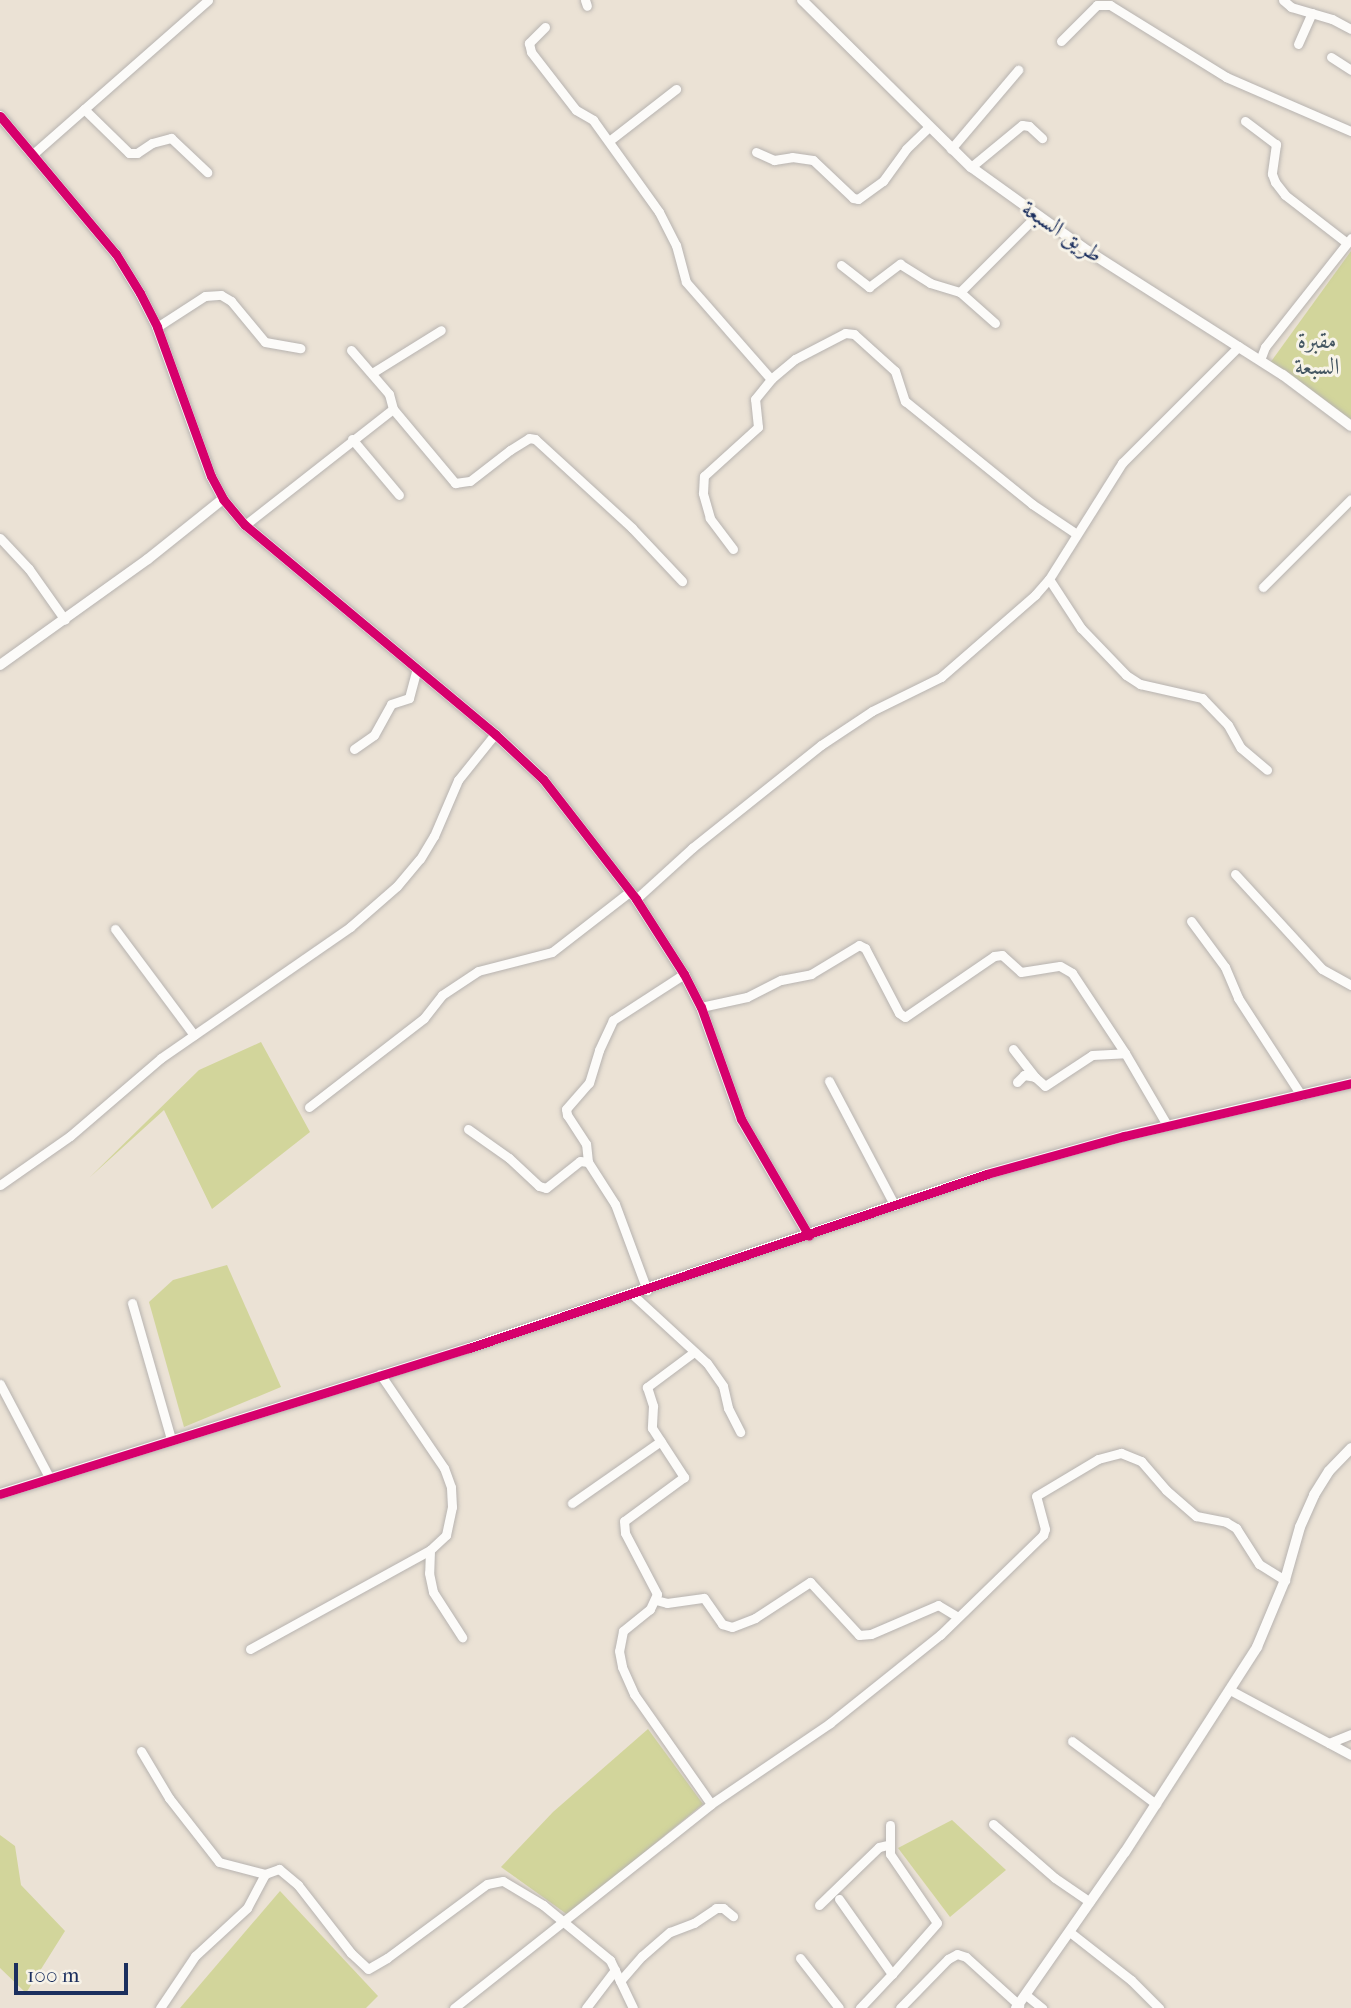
<!DOCTYPE html>
<meta charset="utf-8">
<style>
body{margin:0}
#map{position:relative;width:1351px;height:2008px;overflow:hidden;background:#ebe2d5;font-family:"IM FELL French Canon",Amiri,serif}
div>[style]{position:absolute}
[style*='--x']{left:calc(var(--x)*1px);top:calc(var(--y)*1px);width:calc(var(--w)*1px);rotate:calc(var(--a)*1deg)}
.green>*{inset:0;background:#d2d59b}
.roads{filter:drop-shadow(0 0 2px #b7b3b0) drop-shadow(0 0 2px #b7b3b0)}
.minor>*{height:9px;margin:-4.5px;padding:0 4.5px;transform-origin:4.5px;border-radius:4.5px;background:#fcfbf9}
.tertiary>*{height:10px;margin:-5px;padding:0 5px;transform-origin:5px;border-radius:5px;background:#fcfbf9}
.cycleway>*{height:9px;margin:-4.5px;padding:0 4.5px;transform-origin:4.5px;border-radius:4.5px;background:#d6006c}
span{translate:-50% -50%;white-space:nowrap;text-align:center;line-height:1.15;-webkit-text-stroke:6px #f7f3e8;paint-order:stroke}
.street-label{font-size:23px;color:#1b2f5e}
.park-label{font-size:23px;color:#445662}
.scale{position:absolute;left:14px;top:1963px;width:114px;height:32px;box-sizing:border-box;border:4px solid #1b2f5e;border-top:0;padding-left:9px;font-size:21px;line-height:24px;white-space:nowrap;color:#1b2f5e;-webkit-text-stroke:5px #f7f3e8;paint-order:stroke}
</style>
<div id="map">
<div class="green">
<i style="clip-path:polygon(1351px 251px,1351px 423px,1270px 363px)"></i>
<i style="clip-path:polygon(261px 1042px,310px 1132px,212px 1209px,164px 1110px,89px 1178px,199px 1070px)"></i>
<i style="clip-path:polygon(227px 1265px,281px 1387px,184px 1427px,149px 1302px,173px 1280px)"></i>
<i style="clip-path:polygon(648px 1729px,703px 1804px,568px 1915px,501px 1867px,553px 1812px)"></i>
<i style="clip-path:polygon(952px 1820px,1006px 1870px,950px 1917px,898px 1848px)"></i>
<i style="clip-path:polygon(0 1835px,15px 1846px,21px 1885px,65px 1931px,26px 1993px,0 1968px)"></i>
<i style="clip-path:polygon(280px 1891px,378px 1996px,366px 2008px,180px 2008px)"></i>
</div>
<div class="roads">
<div class="minor">
<i style="--x:585;--y:0;--w:6;--a:72"></i>
<i style="--x:1283;--y:0;--w:11;--a:41"></i>
<i style="--x:1291;--y:7;--w:43;--a:16.3"></i>
<i style="--x:1332;--y:19;--w:21;--a:28"></i>
<i style="--x:545;--y:27;--w:23;--a:135"></i>
<i style="--x:529;--y:43;--w:9;--a:77"></i>
<i style="--x:531;--y:52;--w:73;--a:52.2"></i>
<i style="--x:576;--y:110;--w:20;--a:30"></i>
<i style="--x:593;--y:120;--w:113;--a:54.3"></i>
<i style="--x:659;--y:212;--w:37;--a:63"></i>
<i style="--x:676;--y:245;--w:38;--a:75"></i>
<i style="--x:686;--y:282;--w:129;--a:48.8"></i>
<i style="--x:1061;--y:41;--w:51;--a:-45"></i>
<i style="--x:1097;--y:5;--w:13;--a:0"></i>
<i style="--x:1110;--y:5;--w:137;--a:31.8"></i>
<i style="--x:1226;--y:77;--w:136;--a:23.4"></i>
<i style="--x:1298;--y:44;--w:34;--a:-66"></i>
<i style="--x:1331;--y:57;--w:24;--a:33"></i>
<i style="--x:84;--y:109;--w:63;--a:44.4"></i>
<i style="--x:129;--y:153;--w:8;--a:0"></i>
<i style="--x:137;--y:153;--w:18;--a:-34"></i>
<i style="--x:152;--y:143;--w:20;--a:-15"></i>
<i style="--x:171;--y:138;--w:50;--a:43.4"></i>
<i style="--x:1245;--y:121;--w:39;--a:37"></i>
<i style="--x:1276;--y:144;--w:30;--a:98"></i>
<i style="--x:1272;--y:174;--w:9;--a:69"></i>
<i style="--x:1275;--y:182;--w:16;--a:52"></i>
<i style="--x:1285;--y:195;--w:78;--a:37.7"></i>
<i style="--x:609;--y:141;--w:85;--a:-37.8"></i>
<i style="--x:951;--y:149;--w:104;--a:-49.7"></i>
<i style="--x:756;--y:152;--w:20;--a:24"></i>
<i style="--x:774;--y:160;--w:18;--a:-9"></i>
<i style="--x:792;--y:157;--w:21;--a:8"></i>
<i style="--x:813;--y:160;--w:55;--a:43.5"></i>
<i style="--x:853;--y:198;--w:5;--a:11"></i>
<i style="--x:858;--y:199;--w:31;--a:-36"></i>
<i style="--x:883;--y:181;--w:39;--a:-54"></i>
<i style="--x:906;--y:149;--w:32;--a:-44"></i>
<i style="--x:33;--y:154;--w:233;--a:-41.3"></i>
<i style="--x:971;--y:167;--w:66;--a:-39.5"></i>
<i style="--x:1022;--y:125;--w:7;--a:8"></i>
<i style="--x:1029;--y:126;--w:18;--a:43"></i>
<i style="--x:841;--y:265;--w:36;--a:38"></i>
<i style="--x:869;--y:287;--w:39;--a:-37"></i>
<i style="--x:900;--y:264;--w:36;--a:32"></i>
<i style="--x:930;--y:283;--w:31;--a:17"></i>
<i style="--x:995;--y:323;--w:47;--a:-138.5"></i>
<i style="--x:960;--y:292;--w:109;--a:-45"></i>
<i style="--x:157;--y:327;--w:57;--a:-32.9"></i>
<i style="--x:205;--y:296;--w:16;--a:-4"></i>
<i style="--x:221;--y:295;--w:12;--a:31"></i>
<i style="--x:231;--y:301;--w:53;--a:50.3"></i>
<i style="--x:265;--y:342;--w:36;--a:10"></i>
<i style="--x:351;--y:350;--w:58;--a:49.2"></i>
<i style="--x:389;--y:394;--w:16;--a:75"></i>
<i style="--x:393;--y:409;--w:97;--a:50"></i>
<i style="--x:455;--y:483;--w:15;--a:-8"></i>
<i style="--x:470;--y:481;--w:51;--a:-37.8"></i>
<i style="--x:510;--y:450;--w:22;--a:-32"></i>
<i style="--x:529;--y:438;--w:6;--a:9"></i>
<i style="--x:535;--y:439;--w:132;--a:42.5"></i>
<i style="--x:632;--y:528;--w:73;--a:46.7"></i>
<i style="--x:1260;--y:360;--w:14;--a:-69"></i>
<i style="--x:1265;--y:347;--w:139;--a:-51.7"></i>
<i style="--x:372;--y:373;--w:81;--a:-31.9"></i>
<i style="--x:352;--y:439;--w:73;--a:50"></i>
<i style="--x:245;--y:525;--w:188;--a:-38.1"></i>
<i style="--x:0;--y:538;--w:42;--a:46.9"></i>
<i style="--x:29;--y:569;--w:62;--a:54.8"></i>
<i style="--x:733;--y:549;--w:39;--a:-127"></i>
<i style="--x:710;--y:518;--w:26;--a:-106"></i>
<i style="--x:703;--y:493;--w:17;--a:-87"></i>
<i style="--x:704;--y:476;--w:73;--a:-42.2"></i>
<i style="--x:758;--y:427;--w:28;--a:-96"></i>
<i style="--x:755;--y:399;--w:26;--a:-51"></i>
<i style="--x:771;--y:379;--w:31;--a:-40"></i>
<i style="--x:795;--y:359;--w:56;--a:-27.5"></i>
<i style="--x:845;--y:333;--w:9;--a:6"></i>
<i style="--x:854;--y:334;--w:55;--a:42.1"></i>
<i style="--x:895;--y:371;--w:32;--a:72"></i>
<i style="--x:905;--y:401;--w:164;--a:39"></i>
<i style="--x:1032;--y:504;--w:52;--a:34"></i>
<i style="--x:1049;--y:579;--w:59;--a:56.9"></i>
<i style="--x:1081;--y:628;--w:65;--a:46.2"></i>
<i style="--x:1126;--y:675;--w:17;--a:33"></i>
<i style="--x:1140;--y:684;--w:64;--a:12.7"></i>
<i style="--x:1202;--y:698;--w:37;--a:46"></i>
<i style="--x:1228;--y:725;--w:26;--a:61"></i>
<i style="--x:1241;--y:748;--w:34;--a:40"></i>
<i style="--x:1263;--y:587;--w:124;--a:-45"></i>
<i style="--x:354;--y:749;--w:24;--a:-35"></i>
<i style="--x:374;--y:735;--w:35;--a:-61"></i>
<i style="--x:391;--y:704;--w:19;--a:-18"></i>
<i style="--x:409;--y:698;--w:30;--a:-75"></i>
<i style="--x:1235;--y:874;--w:129;--a:47.5"></i>
<i style="--x:1322;--y:969;--w:33;--a:29"></i>
<i style="--x:636;--y:899;--w:76;--a:-42.3"></i>
<i style="--x:692;--y:848;--w:165;--a:-38.6"></i>
<i style="--x:821;--y:745;--w:61;--a:-33.7"></i>
<i style="--x:872;--y:711;--w:77;--a:-26.2"></i>
<i style="--x:941;--y:677;--w:125;--a:-41.1"></i>
<i style="--x:1035;--y:595;--w:21;--a:-49"></i>
<i style="--x:1049;--y:579;--w:137;--a:-57.8"></i>
<i style="--x:1122;--y:463;--w:165;--a:-45"></i>
<i style="--x:1191;--y:921;--w:57;--a:53.5"></i>
<i style="--x:1225;--y:967;--w:34;--a:67"></i>
<i style="--x:1238;--y:998;--w:116;--a:57"></i>
<i style="--x:115;--y:929;--w:132;--a:53.3"></i>
<i style="--x:701;--y:1007;--w:47;--a:-12.3"></i>
<i style="--x:747;--y:997;--w:38;--a:-27"></i>
<i style="--x:781;--y:980;--w:31;--a:-11"></i>
<i style="--x:811;--y:974;--w:56;--a:-31.1"></i>
<i style="--x:859;--y:945;--w:7;--a:27"></i>
<i style="--x:865;--y:948;--w:73;--a:62.4"></i>
<i style="--x:899;--y:1013;--w:7;--a:34"></i>
<i style="--x:905;--y:1017;--w:108;--a:-34.4"></i>
<i style="--x:994;--y:956;--w:8;--a:-7"></i>
<i style="--x:1002;--y:955;--w:25;--a:42"></i>
<i style="--x:1021;--y:972;--w:39;--a:-9"></i>
<i style="--x:1060;--y:966;--w:14;--a:30"></i>
<i style="--x:1072;--y:973;--w:96;--a:56.5"></i>
<i style="--x:1125;--y:1053;--w:83;--a:59.7"></i>
<i style="--x:1013;--y:1049;--w:36;--a:52"></i>
<i style="--x:829;--y:1081;--w:141;--a:62.2"></i>
<i style="--x:1017;--y:1082;--w:10;--a:-45"></i>
<i style="--x:1024;--y:1075;--w:11;--a:10"></i>
<i style="--x:1035;--y:1077;--w:13;--a:42"></i>
<i style="--x:1045;--y:1086;--w:56;--a:-33.4"></i>
<i style="--x:1092;--y:1055;--w:33;--a:-3"></i>
<i style="--x:309;--y:1107;--w:145;--a:-37.7"></i>
<i style="--x:424;--y:1018;--w:29;--a:-52"></i>
<i style="--x:442;--y:995;--w:43;--a:-33.7"></i>
<i style="--x:478;--y:971;--w:76;--a:-14.4"></i>
<i style="--x:552;--y:952;--w:96;--a:-37.8"></i>
<i style="--x:468;--y:1129;--w:50;--a:35.3"></i>
<i style="--x:509;--y:1158;--w:41;--a:43"></i>
<i style="--x:539;--y:1186;--w:7;--a:16"></i>
<i style="--x:546;--y:1188;--w:43;--a:-38.5"></i>
<i style="--x:580;--y:1161;--w:8;--a:7"></i>
<i style="--x:588;--y:1162;--w:50;--a:57.3"></i>
<i style="--x:615;--y:1204;--w:92;--a:69.6"></i>
<i style="--x:588;--y:1162;--w:18;--a:-96"></i>
<i style="--x:586;--y:1144;--w:35;--a:-123"></i>
<i style="--x:567;--y:1115;--w:6;--a:-99"></i>
<i style="--x:566;--y:1109;--w:35;--a:-49"></i>
<i style="--x:589;--y:1083;--w:34;--a:-73"></i>
<i style="--x:599;--y:1050;--w:33;--a:-65"></i>
<i style="--x:613;--y:1020;--w:85;--a:-32.9"></i>
<i style="--x:0;--y:1185;--w:85;--a:-35"></i>
<i style="--x:70;--y:1136;--w:120;--a:-40.6"></i>
<i style="--x:161;--y:1058;--w:230;--a:-34.7"></i>
<i style="--x:350;--y:927;--w:62;--a:-41.1"></i>
<i style="--x:397;--y:886;--w:35;--a:-50"></i>
<i style="--x:420;--y:859;--w:27;--a:-59"></i>
<i style="--x:434;--y:836;--w:61;--a:-66.8"></i>
<i style="--x:458;--y:780;--w:59;--a:-51.2"></i>
<i style="--x:633;--y:1295;--w:100;--a:42.6"></i>
<i style="--x:707;--y:1363;--w:28;--a:55"></i>
<i style="--x:723;--y:1386;--w:23;--a:77"></i>
<i style="--x:728;--y:1408;--w:27;--a:63"></i>
<i style="--x:132;--y:1303;--w:141;--a:74"></i>
<i style="--x:694;--y:1352;--w:59;--a:143.3"></i>
<i style="--x:647;--y:1387;--w:20;--a:72"></i>
<i style="--x:653;--y:1406;--w:22;--a:93"></i>
<i style="--x:652;--y:1428;--w:59;--a:56.9"></i>
<i style="--x:684;--y:1477;--w:74;--a:143.7"></i>
<i style="--x:624;--y:1521;--w:12;--a:85"></i>
<i style="--x:625;--y:1533;--w:69;--a:62.3"></i>
<i style="--x:657;--y:1594;--w:17;--a:115"></i>
<i style="--x:650;--y:1609;--w:35;--a:141"></i>
<i style="--x:623;--y:1631;--w:20;--a:101"></i>
<i style="--x:619;--y:1651;--w:16;--a:79"></i>
<i style="--x:622;--y:1667;--w:30;--a:66"></i>
<i style="--x:634;--y:1694;--w:134;--a:55"></i>
<i style="--x:0;--y:1384;--w:105;--a:62.2"></i>
<i style="--x:572;--y:1503;--w:108;--a:-34.9"></i>
<i style="--x:430;--y:1550;--w:23;--a:92"></i>
<i style="--x:429;--y:1573;--w:19;--a:78"></i>
<i style="--x:433;--y:1592;--w:54;--a:57.2"></i>
<i style="--x:656;--y:1600;--w:11;--a:15"></i>
<i style="--x:667;--y:1603;--w:37;--a:-8"></i>
<i style="--x:704;--y:1598;--w:32;--a:55"></i>
<i style="--x:722;--y:1624;--w:10;--a:17"></i>
<i style="--x:732;--y:1627;--w:25;--a:-21"></i>
<i style="--x:755;--y:1618;--w:66;--a:-33.2"></i>
<i style="--x:810;--y:1582;--w:72;--a:47.2"></i>
<i style="--x:859;--y:1635;--w:12;--a:-5"></i>
<i style="--x:871;--y:1634;--w:73;--a:-23.4"></i>
<i style="--x:938;--y:1605;--w:23;--a:31"></i>
<i style="--x:250;--y:1649;--w:205;--a:-28.8"></i>
<i style="--x:430;--y:1550;--w:22;--a:-43"></i>
<i style="--x:446;--y:1535;--w:29;--a:-78"></i>
<i style="--x:452;--y:1507;--w:20;--a:-93"></i>
<i style="--x:451;--y:1487;--w:20;--a:-110"></i>
<i style="--x:444;--y:1468;--w:114;--a:-124.2"></i>
<i style="--x:1230;--y:1690;--w:137;--a:28.2"></i>
<i style="--x:1072;--y:1741;--w:105;--a:36.9"></i>
<i style="--x:1329;--y:1743;--w:24;--a:-22"></i>
<i style="--x:141;--y:1751;--w:55;--a:59.2"></i>
<i style="--x:169;--y:1798;--w:81;--a:52"></i>
<i style="--x:219;--y:1862;--w:48;--a:14.6"></i>
<i style="--x:993;--y:1824;--w:82;--a:41.1"></i>
<i style="--x:1055;--y:1878;--w:42;--a:34.4"></i>
<i style="--x:890;--y:1825;--w:29;--a:90"></i>
<i style="--x:890;--y:1854;--w:83;--a:55.7"></i>
<i style="--x:937;--y:1923;--w:68;--a:131.4"></i>
<i style="--x:839;--y:1899;--w:92;--a:54.8"></i>
<i style="--x:892;--y:1974;--w:47;--a:133.3"></i>
<i style="--x:819;--y:1905;--w:83;--a:-44"></i>
<i style="--x:879;--y:1847;--w:9;--a:-13"></i>
<i style="--x:1071;--y:1933;--w:76;--a:38.1"></i>
<i style="--x:1131;--y:1980;--w:40;--a:45"></i>
<i style="--x:800;--y:1958;--w:63;--a:52"></i>
<i style="--x:620;--y:1981;--w:33;--a:-49"></i>
<i style="--x:642;--y:1956;--w:37;--a:-41"></i>
<i style="--x:670;--y:1932;--w:26;--a:-21"></i>
<i style="--x:694;--y:1923;--w:27;--a:-34"></i>
<i style="--x:716;--y:1908;--w:7;--a:0"></i>
<i style="--x:723;--y:1908;--w:13;--a:39"></i>
<i style="--x:1026;--y:1995;--w:21;--a:39"></i>
<i style="--x:160;--y:2008;--w:63;--a:-56.1"></i>
<i style="--x:195;--y:1956;--w:71;--a:-42.7"></i>
<i style="--x:247;--y:1908;--w:38;--a:-62"></i>
<i style="--x:265;--y:1874;--w:15;--a:-20"></i>
<i style="--x:279;--y:1869;--w:25;--a:40"></i>
<i style="--x:298;--y:1885;--w:86;--a:52.1"></i>
<i style="--x:351;--y:1953;--w:23;--a:43"></i>
<i style="--x:368;--y:1969;--w:22;--a:-30"></i>
<i style="--x:387;--y:1958;--w:124;--a:-36.5"></i>
<i style="--x:487;--y:1884;--w:16;--a:-11"></i>
<i style="--x:503;--y:1881;--w:47;--a:31"></i>
<i style="--x:543;--y:1905;--w:87;--a:39.4"></i>
<i style="--x:610;--y:1960;--w:53;--a:64.4"></i>
<i style="--x:454;--y:2008;--w:328;--a:-38.4"></i>
<i style="--x:711;--y:1804;--w:144;--a:-34.2"></i>
<i style="--x:830;--y:1723;--w:141;--a:-38.7"></i>
<i style="--x:940;--y:1635;--w:144;--a:-44.2"></i>
<i style="--x:1043;--y:1535;--w:6;--a:-72"></i>
<i style="--x:1045;--y:1529;--w:34;--a:-105"></i>
<i style="--x:1036;--y:1496;--w:72;--a:-30.8"></i>
<i style="--x:1098;--y:1459;--w:24;--a:-15"></i>
<i style="--x:1121;--y:1453;--w:22;--a:22"></i>
<i style="--x:1141;--y:1461;--w:38;--a:49"></i>
<i style="--x:1166;--y:1490;--w:40;--a:41"></i>
<i style="--x:1196;--y:1516;--w:31;--a:11"></i>
<i style="--x:1226;--y:1522;--w:12;--a:31"></i>
<i style="--x:1236;--y:1528;--w:43;--a:57.4"></i>
<i style="--x:1259;--y:1564;--w:31;--a:32"></i>
<i style="--x:586;--y:2008;--w:48;--a:-52.7"></i>
<i style="--x:900;--y:2008;--w:69;--a:-45.6"></i>
<i style="--x:948;--y:1959;--w:10;--a:-29"></i>
<i style="--x:957;--y:1954;--w:9;--a:18"></i>
<i style="--x:966;--y:1957;--w:72;--a:42.2"></i>
</div>
<div class="tertiary">
<i style="--x:802;--y:0;--w:238;--a:44.7"></i>
<i style="--x:971;--y:167;--w:144;--a:35.7"></i>
<i style="--x:1088;--y:251;--w:231;--a:32.5"></i>
<i style="--x:1283;--y:375;--w:85;--a:36.9"></i>
<i style="--x:0;--y:116;--w:180;--a:50"></i>
<i style="--x:116;--y:254;--w:46;--a:58.4"></i>
<i style="--x:140;--y:293;--w:38;--a:63"></i>
<i style="--x:157;--y:327;--w:158;--a:70.1"></i>
<i style="--x:211;--y:476;--w:26;--a:62"></i>
<i style="--x:223;--y:499;--w:34;--a:50"></i>
<i style="--x:245;--y:525;--w:326;--a:39.9"></i>
<i style="--x:495;--y:734;--w:66;--a:43.2"></i>
<i style="--x:543;--y:779;--w:152;--a:52.2"></i>
<i style="--x:636;--y:899;--w:89;--a:57.4"></i>
<i style="--x:684;--y:974;--w:37;--a:63"></i>
<i style="--x:701;--y:1007;--w:119;--a:70.3"></i>
<i style="--x:741;--y:1119;--w:135;--a:59.8"></i>
<i style="--x:0;--y:665;--w:182;--a:-35.6"></i>
<i style="--x:148;--y:559;--w:96;--a:-38.7"></i>
<i style="--x:0;--y:1494;--w:491;--a:-17.3"></i>
<i style="--x:469;--y:1348;--w:546;--a:-18.57"></i>
<i style="--x:987;--y:1174;--w:142;--a:-15.5"></i>
<i style="--x:1124;--y:1136;--w:233;--a:-13.1"></i>
<i style="--x:1016;--y:2008;--w:190;--a:-55.1"></i>
<i style="--x:1125;--y:1852;--w:244;--a:-57.2"></i>
<i style="--x:1257;--y:1647;--w:73;--a:-67.3"></i>
<i style="--x:1285;--y:1580;--w:55;--a:-74.2"></i>
<i style="--x:1300;--y:1527;--w:35;--a:-66"></i>
<i style="--x:1314;--y:1495;--w:28;--a:-58"></i>
<i style="--x:1329;--y:1471;--w:32;--a:-46"></i>
</div>
</div>
<div class="cycleway">
<i style="--x:0;--y:116;--w:180;--a:50"></i>
<i style="--x:116;--y:254;--w:46;--a:58.4"></i>
<i style="--x:140;--y:293;--w:38;--a:63"></i>
<i style="--x:157;--y:327;--w:158;--a:70.1"></i>
<i style="--x:211;--y:476;--w:26;--a:62"></i>
<i style="--x:223;--y:499;--w:34;--a:50"></i>
<i style="--x:245;--y:525;--w:326;--a:39.9"></i>
<i style="--x:495;--y:734;--w:66;--a:43.2"></i>
<i style="--x:543;--y:779;--w:152;--a:52.2"></i>
<i style="--x:636;--y:899;--w:89;--a:57.4"></i>
<i style="--x:684;--y:974;--w:37;--a:63"></i>
<i style="--x:701;--y:1007;--w:119;--a:70.3"></i>
<i style="--x:741;--y:1119;--w:135;--a:59.8"></i>
<i style="--x:0;--y:1494;--w:491;--a:-17.3"></i>
<i style="--x:469;--y:1348;--w:546;--a:-18.57"></i>
<i style="--x:987;--y:1174;--w:142;--a:-15.5"></i>
<i style="--x:1124;--y:1136;--w:233;--a:-13.1"></i>
</div>
<div class="street-label">
<span style="left:1062px;top:232px;rotate:34deg">طريق السبعة</span>
</div>
<div class="park-label">
<span style="left:1317px;top:354px">مقبرة<br>السبعة</span>
</div>
<div class="scale">100 m</div>
</div>
